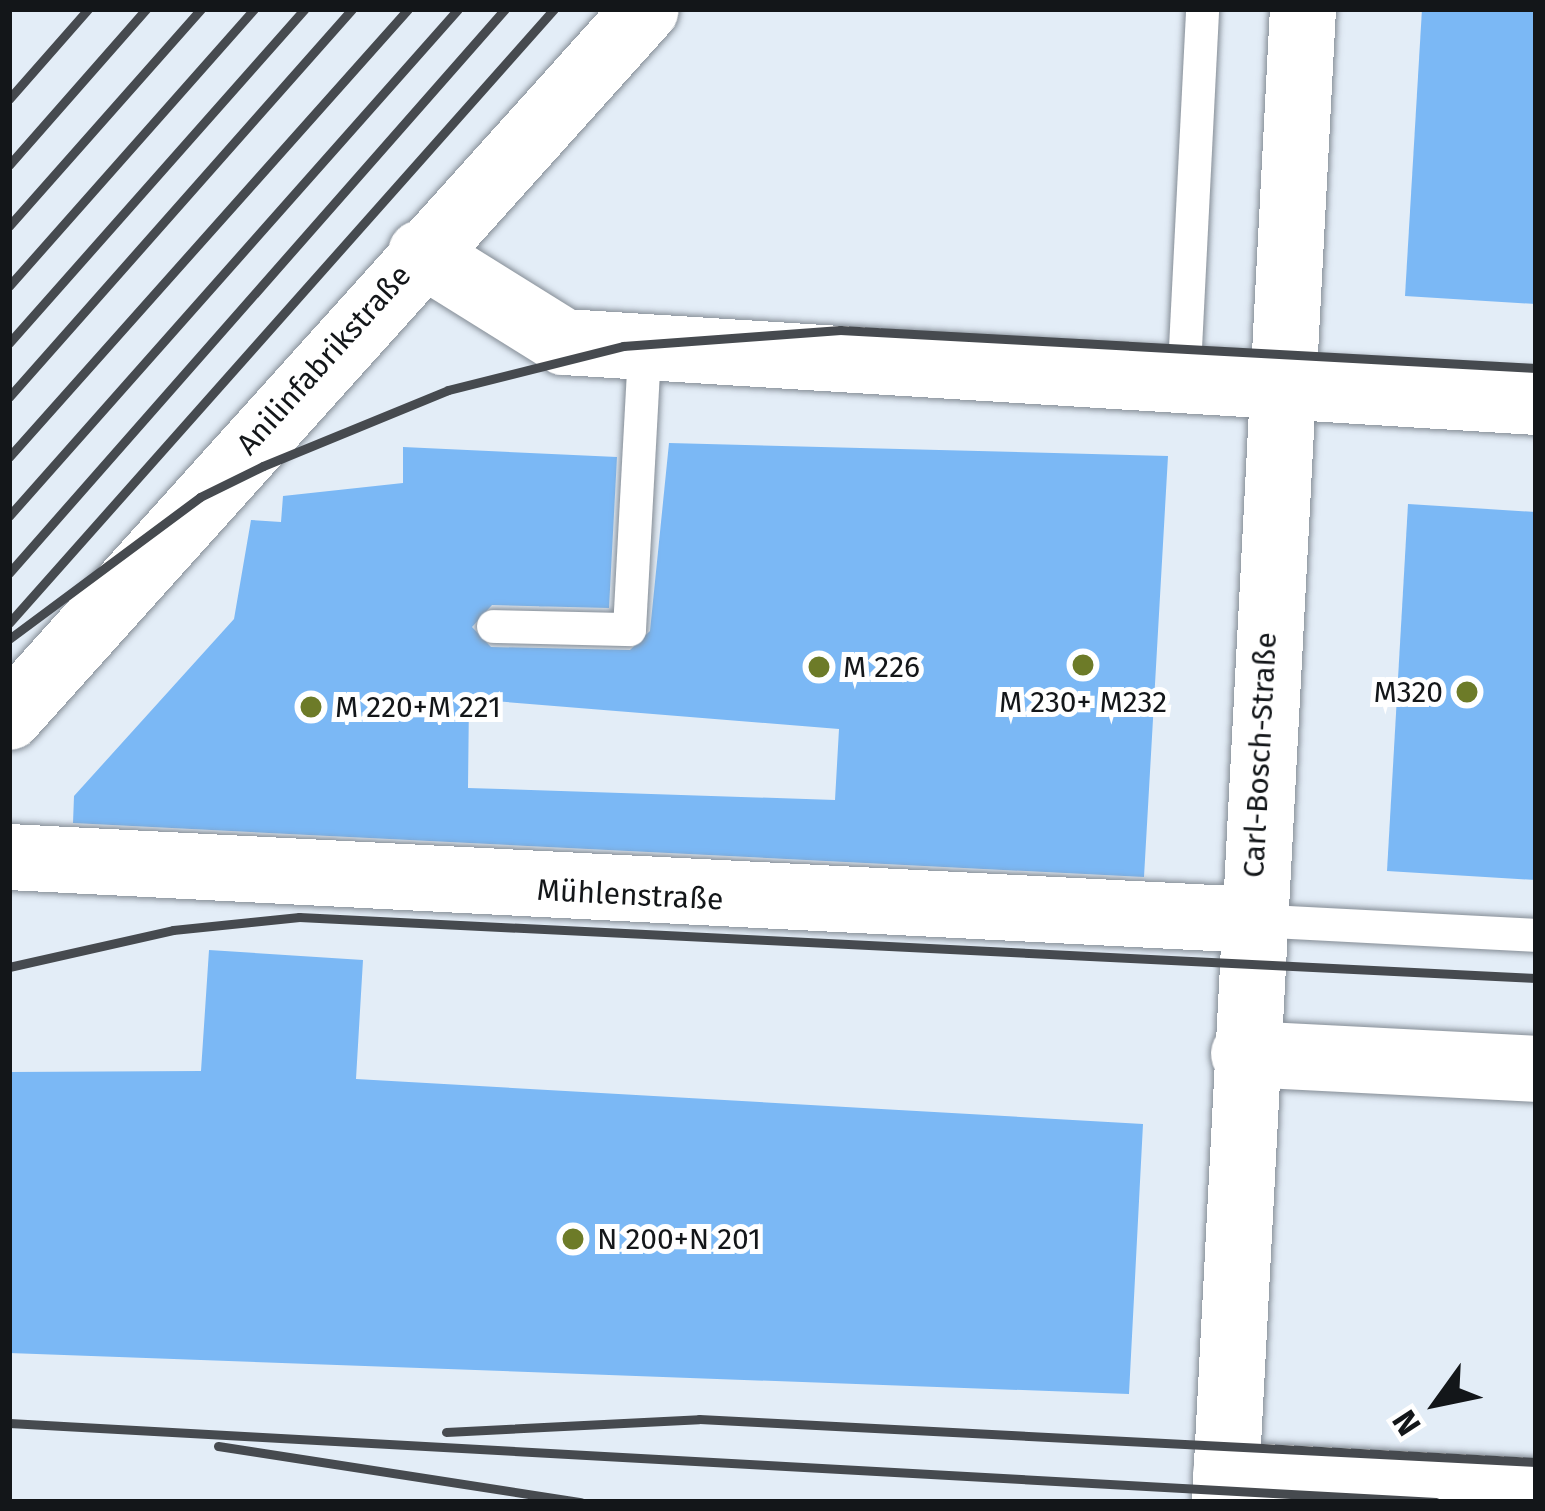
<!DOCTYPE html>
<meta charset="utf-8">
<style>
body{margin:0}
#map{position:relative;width:1545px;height:1511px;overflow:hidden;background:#e3edf7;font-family:"Fira Sans",sans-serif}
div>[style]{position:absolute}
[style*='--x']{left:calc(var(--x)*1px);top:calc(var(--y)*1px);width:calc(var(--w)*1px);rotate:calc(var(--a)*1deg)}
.building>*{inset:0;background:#7bb8f5}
.roads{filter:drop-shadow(0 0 3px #848c95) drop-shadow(0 0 3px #848c95)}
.service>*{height:33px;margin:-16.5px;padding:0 16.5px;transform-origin:16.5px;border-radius:16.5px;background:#fff}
.minor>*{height:66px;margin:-33px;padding:0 33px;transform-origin:33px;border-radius:33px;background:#fff}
.rail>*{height:9px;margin:-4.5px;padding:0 4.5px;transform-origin:4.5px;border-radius:4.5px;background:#464a4f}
.dots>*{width:33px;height:33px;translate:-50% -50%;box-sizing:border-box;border:6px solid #fff;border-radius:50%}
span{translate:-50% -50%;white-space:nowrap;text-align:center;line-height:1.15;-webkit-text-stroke:10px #fff;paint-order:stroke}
.street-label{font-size:30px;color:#131619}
.poi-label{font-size:30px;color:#131619}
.left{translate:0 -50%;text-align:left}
.right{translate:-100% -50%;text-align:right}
.frame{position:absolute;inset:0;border:12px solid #131619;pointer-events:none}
.north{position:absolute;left:1377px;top:1343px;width:120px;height:120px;-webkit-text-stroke:9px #fff;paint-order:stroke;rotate:237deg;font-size:33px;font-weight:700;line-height:48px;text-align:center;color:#131619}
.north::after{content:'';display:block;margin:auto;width:42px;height:54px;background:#131619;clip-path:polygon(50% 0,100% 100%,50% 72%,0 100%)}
</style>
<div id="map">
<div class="building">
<i style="clip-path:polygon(1422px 9px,1536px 9px,1536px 304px,1405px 296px)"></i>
<i style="clip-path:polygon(evenodd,669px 443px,1168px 456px,1144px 877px,73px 823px,74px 796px,234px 619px,251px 520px,281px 522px,283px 496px,403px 483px,403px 447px,617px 457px,609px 608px,492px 605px,472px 627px,491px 647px,630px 650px,650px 631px,669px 443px,469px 699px,839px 729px,835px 800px,468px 788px,469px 699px)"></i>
<i style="clip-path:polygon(1408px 504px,1536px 512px,1536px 880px,1387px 871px)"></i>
<i style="clip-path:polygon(209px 950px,363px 960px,356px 1079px,1143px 1124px,1129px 1394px,9px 1353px,9px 1072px,201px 1071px)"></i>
</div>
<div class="roads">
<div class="service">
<i style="--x:1183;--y:387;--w:378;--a:-87.1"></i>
<i style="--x:493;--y:626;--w:136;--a:1.3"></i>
<i style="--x:629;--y:629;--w:281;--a:-86.9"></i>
<i style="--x:1251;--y:920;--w:285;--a:3"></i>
</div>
<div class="minor">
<i style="--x:421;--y:253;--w:168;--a:31.9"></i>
<i style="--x:564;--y:342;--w:974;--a:3.53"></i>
<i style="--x:9;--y:717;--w:952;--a:-48.02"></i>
<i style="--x:9;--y:857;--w:1244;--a:2.9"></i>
<i style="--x:1244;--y:1054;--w:292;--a:2.9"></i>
<i style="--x:1226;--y:1475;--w:310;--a:3"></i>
<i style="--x:1225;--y:1502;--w:1495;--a:-87.01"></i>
</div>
</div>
<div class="rail">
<i style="--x:9;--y:99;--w:120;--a:-48.7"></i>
<i style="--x:9;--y:165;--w:208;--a:-48.7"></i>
<i style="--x:9;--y:226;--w:290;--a:-48.5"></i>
<i style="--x:9;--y:286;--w:370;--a:-48.5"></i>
<i style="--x:9;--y:343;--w:446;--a:-48.5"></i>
<i style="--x:9;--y:397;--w:518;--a:-48.52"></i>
<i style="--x:9;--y:457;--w:600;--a:-48.31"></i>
<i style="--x:9;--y:516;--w:677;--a:-48.47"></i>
<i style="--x:9;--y:573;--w:751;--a:-48.67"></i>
<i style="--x:9;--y:623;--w:821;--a:-48.41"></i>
<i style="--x:9;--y:639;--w:238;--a:-36.6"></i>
<i style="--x:200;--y:497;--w:70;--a:-26.2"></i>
<i style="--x:263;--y:466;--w:200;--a:-22.3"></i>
<i style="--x:448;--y:390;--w:180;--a:-14.1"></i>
<i style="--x:623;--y:346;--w:218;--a:-4.2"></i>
<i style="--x:840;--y:330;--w:697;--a:3.13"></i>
<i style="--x:9;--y:967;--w:168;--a:-12.7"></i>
<i style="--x:173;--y:930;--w:127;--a:-5.9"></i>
<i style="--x:299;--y:917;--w:1239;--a:2.82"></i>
<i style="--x:9;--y:1423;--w:1429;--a:3.17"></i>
<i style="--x:446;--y:1432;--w:253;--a:-2.9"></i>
<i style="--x:699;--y:1419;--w:838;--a:2.94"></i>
<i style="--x:218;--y:1446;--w:367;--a:8.8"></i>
</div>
<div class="dots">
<i style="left:1083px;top:665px;background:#6d7b28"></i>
<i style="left:819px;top:667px;background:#6d7b28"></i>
<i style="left:1467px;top:692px;background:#6d7b28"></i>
<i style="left:311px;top:707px;background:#6d7b28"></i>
<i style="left:573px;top:1239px;background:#6d7b28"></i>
</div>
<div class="street-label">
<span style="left:324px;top:360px;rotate:-48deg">Anilinfabrikstraße</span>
<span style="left:1260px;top:755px;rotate:-87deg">Carl-Bosch-Straße</span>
<span style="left:630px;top:895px;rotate:3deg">Mühlenstraße</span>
</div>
<div class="poi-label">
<span class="left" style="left:843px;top:667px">M 226</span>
<span class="right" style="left:1443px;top:692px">M320</span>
<span style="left:1083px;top:702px">M 230+ M232</span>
<span class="left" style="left:335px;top:707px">M 220+M 221</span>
<span class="left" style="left:597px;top:1239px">N 200+N 201</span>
</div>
<div class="frame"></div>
<div class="north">N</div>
</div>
